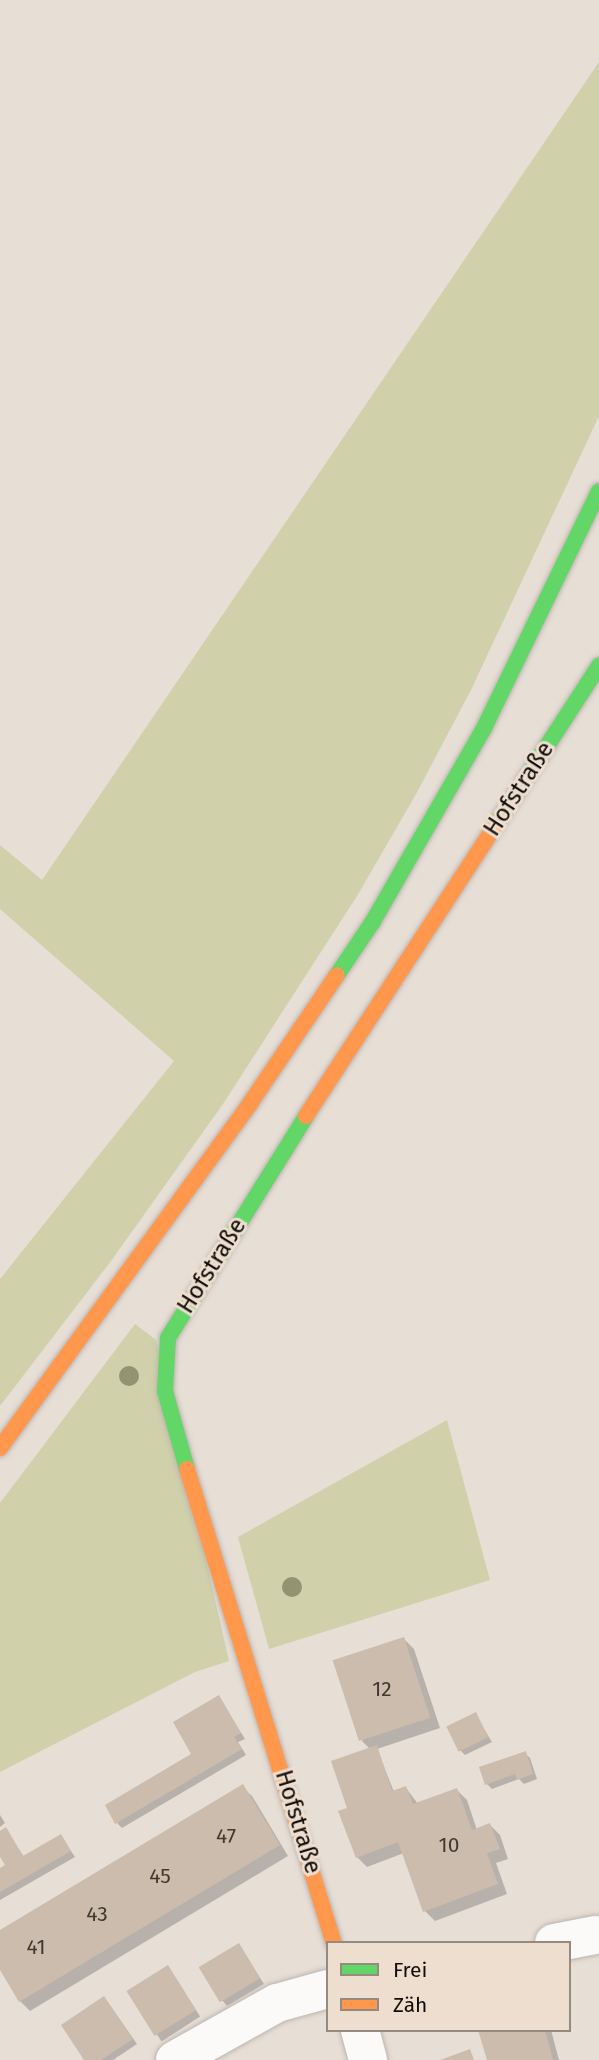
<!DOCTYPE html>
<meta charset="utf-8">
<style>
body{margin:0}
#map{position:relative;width:599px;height:2060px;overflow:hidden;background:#e7ded6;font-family:"Fira Sans",sans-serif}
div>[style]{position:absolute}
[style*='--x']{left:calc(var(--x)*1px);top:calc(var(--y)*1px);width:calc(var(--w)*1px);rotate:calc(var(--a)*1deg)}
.green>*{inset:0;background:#d0d0ab}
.shadow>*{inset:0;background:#0003;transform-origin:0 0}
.building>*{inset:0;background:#cbbcad;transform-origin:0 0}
.roads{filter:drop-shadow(0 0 2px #bcb5af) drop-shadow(0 0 2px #bcb5af)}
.street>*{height:38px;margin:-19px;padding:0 19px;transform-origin:19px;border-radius:19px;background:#fbfaf9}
.fast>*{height:16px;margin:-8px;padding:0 8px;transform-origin:8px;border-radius:8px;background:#63d668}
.slow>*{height:16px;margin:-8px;padding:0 8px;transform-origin:8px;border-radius:8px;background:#ff974d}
.trees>*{width:20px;height:20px;margin:-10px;border-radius:50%;background:#949371}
span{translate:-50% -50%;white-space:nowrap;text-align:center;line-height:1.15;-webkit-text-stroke:6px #edded0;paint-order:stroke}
.number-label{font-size:21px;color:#403831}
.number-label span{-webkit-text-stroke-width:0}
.street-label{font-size:24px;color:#110c08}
.legend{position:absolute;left:326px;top:1941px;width:245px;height:91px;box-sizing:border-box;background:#edded0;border:2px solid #958a80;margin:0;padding:9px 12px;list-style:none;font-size:21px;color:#110c08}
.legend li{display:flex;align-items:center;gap:14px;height:35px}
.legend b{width:35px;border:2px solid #958a80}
</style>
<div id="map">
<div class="green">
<i style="clip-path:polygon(599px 62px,599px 416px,471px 690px,415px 796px,357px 896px,223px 1104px,111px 1261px,0 1406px,0 1279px,174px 1061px,0 909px,0 845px,42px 880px)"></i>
<i style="clip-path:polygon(135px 1324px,156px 1340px,229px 1661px,195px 1672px,0 1772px,0 1503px)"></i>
<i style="clip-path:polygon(447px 1420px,490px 1580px,269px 1649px,238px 1537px)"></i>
</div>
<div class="shadow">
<i style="clip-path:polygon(404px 1639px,414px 1649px,440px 1728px,377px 1749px,394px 1792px,406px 1788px,418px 1804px,457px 1790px,467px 1800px,477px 1830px,490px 1825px,500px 1835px,508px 1859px,496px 1863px,507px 1894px,435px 1921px,425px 1911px,404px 1853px,367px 1867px,357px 1857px,349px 1809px,370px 1749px,362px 1741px)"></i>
<i style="clip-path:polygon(219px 1698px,245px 1739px,238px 1742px,246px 1755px,122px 1828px,117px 1823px,194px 1755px)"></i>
<i style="clip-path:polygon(475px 1714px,492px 1742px,465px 1755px,460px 1750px)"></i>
<i style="clip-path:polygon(525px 1753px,530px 1758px,537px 1779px,524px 1784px,519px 1779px,492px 1789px,487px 1784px)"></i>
<i style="clip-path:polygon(242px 1787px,252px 1796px,288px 1856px,30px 2011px,20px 2001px,0 1967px,0 1932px)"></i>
<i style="clip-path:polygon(0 1815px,5px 1823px,0 1827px)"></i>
<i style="clip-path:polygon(5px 1829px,24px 1857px,61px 1836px,75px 1857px,0 1900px,0 1870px,7px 1865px,0 1853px,0 1833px)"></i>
<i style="clip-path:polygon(239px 1945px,264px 1984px,227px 2006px,222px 2000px)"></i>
<i style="left:168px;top:1967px;width:59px;height:46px;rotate:57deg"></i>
<i style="clip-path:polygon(109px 2004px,137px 2044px,113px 2060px,87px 2060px)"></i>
<i style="clip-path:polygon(484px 2030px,551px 2030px,559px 2060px,488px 2060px)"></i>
</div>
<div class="building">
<i style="left:404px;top:1637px;width:85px;height:75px;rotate:72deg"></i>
<i style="clip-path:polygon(219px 1695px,241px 1733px,234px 1737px,242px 1749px,115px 1824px,105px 1805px,191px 1754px,173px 1722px)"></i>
<i style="left:476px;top:1712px;width:28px;height:33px;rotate:64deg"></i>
<i style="clip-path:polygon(377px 1745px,392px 1791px,406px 1786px,413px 1804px,457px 1788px,472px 1830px,490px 1823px,500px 1849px,487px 1853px,498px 1884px,423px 1912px,398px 1842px,356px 1858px,338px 1811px,347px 1808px,331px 1761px)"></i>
<i style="clip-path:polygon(526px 1751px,533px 1774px,517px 1780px,515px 1774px,485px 1785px,479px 1767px)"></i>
<i style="clip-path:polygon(243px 1784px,280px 1845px,19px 2002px,0 1970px,0 1930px)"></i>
<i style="clip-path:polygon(6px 1827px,23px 1856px,61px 1834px,71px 1851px,0 1892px,0 1868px,5px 1865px,0 1857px,0 1831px)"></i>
<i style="left:239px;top:1943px;width:41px;height:47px;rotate:59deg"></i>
<i style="left:168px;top:1965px;width:53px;height:49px;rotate:58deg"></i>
<i style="clip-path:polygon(104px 1996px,133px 2039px,101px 2060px,84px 2060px,61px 2025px)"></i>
<i style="clip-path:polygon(478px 2030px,545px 2030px,553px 2060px,487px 2060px)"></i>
<i style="clip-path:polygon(470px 2049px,474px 2060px,440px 2060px)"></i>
</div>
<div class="roads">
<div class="street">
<i style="--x:554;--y:1943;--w:42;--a:-11"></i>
<i style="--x:360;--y:2030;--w:31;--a:75"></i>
<i style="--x:175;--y:2060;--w:117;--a:-29.2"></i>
<i style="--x:277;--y:2003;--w:53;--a:-15.4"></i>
</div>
<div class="fast">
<i style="--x:499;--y:820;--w:184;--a:-57"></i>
<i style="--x:337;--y:975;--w:63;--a:-56.1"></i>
<i style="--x:372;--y:923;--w:225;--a:-60.1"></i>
<i style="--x:484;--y:728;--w:263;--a:-64.1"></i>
<i style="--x:187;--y:1469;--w:81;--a:-105.8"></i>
<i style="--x:165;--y:1391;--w:53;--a:-86.8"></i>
<i style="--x:168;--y:1338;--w:261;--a:-58.1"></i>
</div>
<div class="slow">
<i style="--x:306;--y:1116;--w:353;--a:-56.9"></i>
<i style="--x:0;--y:1448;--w:427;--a:-54"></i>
<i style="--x:251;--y:1102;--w:153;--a:-55.9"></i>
<i style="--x:187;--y:1469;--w:496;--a:72.8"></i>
</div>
</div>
<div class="trees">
<i style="left:129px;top:1376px"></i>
<i style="left:292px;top:1587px"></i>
</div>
<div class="number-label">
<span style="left:382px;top:1689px">12</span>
<span style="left:226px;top:1836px">47</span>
<span style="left:449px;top:1845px">10</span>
<span style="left:160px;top:1876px">45</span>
<span style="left:97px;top:1914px">43</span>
<span style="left:36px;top:1947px">41</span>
</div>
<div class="street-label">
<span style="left:519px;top:789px;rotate:-57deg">Hofstraße</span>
<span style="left:212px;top:1266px;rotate:-58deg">Hofstraße</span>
<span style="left:298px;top:1822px;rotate:73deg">Hofstraße</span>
</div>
<ul class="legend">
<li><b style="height:9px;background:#63d668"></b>Frei</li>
<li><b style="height:9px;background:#ff974d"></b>Zäh</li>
</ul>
</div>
